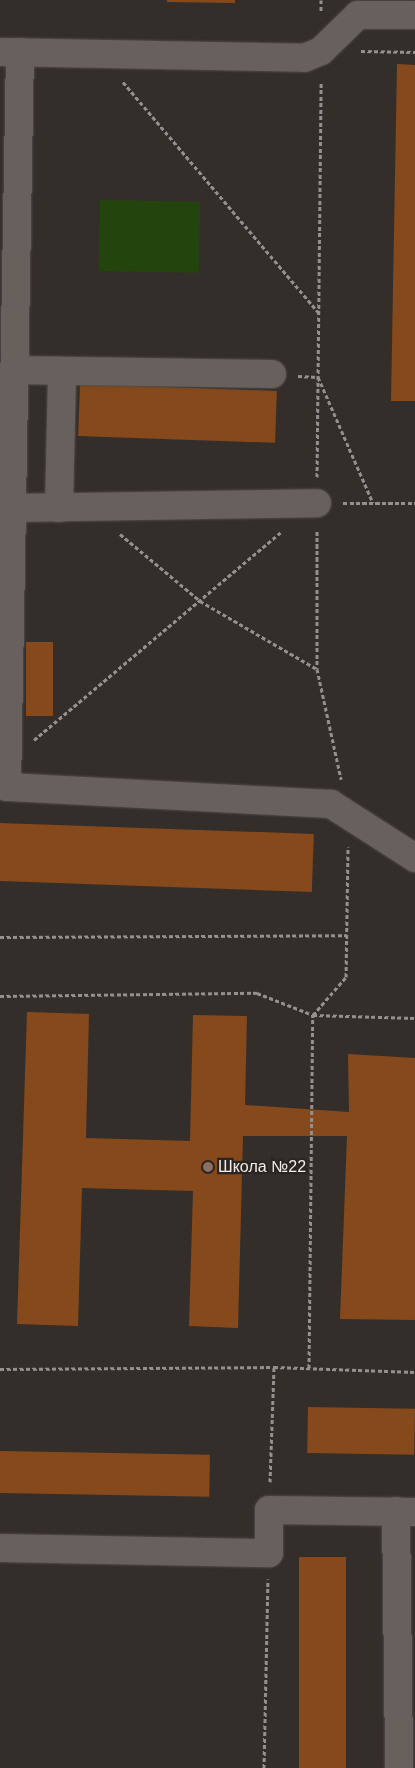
<!DOCTYPE html>
<meta charset="utf-8">
<style>
body{margin:0}
#map{position:relative;width:415px;height:1768px;overflow:hidden;background:#342e2b;font-family:Helvetica,sans-serif}
div>[style]{position:absolute}
[style*='--x']{left:calc(var(--x)*1px);top:calc(var(--y)*1px);width:calc(var(--w)*1px);rotate:calc(var(--a)*1deg)}
.green>*{inset:0;background:#24440e;transform-origin:0 0}
.building>*{inset:0;background:#85491b;transform-origin:0 0}
.path>*{height:3px;margin-top:-1.5px;transform-origin:0;background:repeating-linear-gradient(90deg,#95908d 0 4px,transparent 0 6.5px)}
.roads{filter:drop-shadow(0 0 1px #4f4a47) drop-shadow(0 0 1px #4f4a47)}
.minor>*{height:28px;margin:-14px;padding:0 14px;transform-origin:14px;border-radius:14px;background:#67605c}
.dots>*{width:14px;height:14px;translate:-50% -50%;box-sizing:border-box;border:2px solid #2a2521;border-radius:50%}
span{translate:-50% -50%;white-space:nowrap;text-align:center;line-height:1.15;-webkit-text-stroke:4.5px #2a2521;paint-order:stroke}
.poi-label{font-size:16px;color:#f0ecea}
.left{translate:0 -50%;text-align:left}
</style>
<div id="map">
<div class="green">
<i style="left:100px;top:200px;width:100px;height:71px;rotate:1deg"></i>
</div>
<div class="building">
<i style="clip-path:polygon(167px 0,235px 0,235px 3px,167px 2px)"></i>
<i style="clip-path:polygon(397px 64px,415px 65px,415px 401px,391px 401px)"></i>
<i style="left:80px;top:384px;width:197px;height:52px;rotate:2deg"></i>
<i style="left:26px;top:642px;width:27px;height:74px"></i>
<i style="left:0;top:823px;width:314px;height:58px;rotate:2deg"></i>
<i style="clip-path:polygon(27px 1012px,89px 1014px,86px 1138px,190px 1141px,193px 1015px,247px 1016px,245px 1105px,349px 1112px,348px 1054px,415px 1058px,415px 1320px,340px 1319px,347px 1136px,243px 1136px,238px 1328px,189px 1326px,193px 1191px,82px 1188px,78px 1326px,17px 1324px)"></i>
<i style="left:308px;top:1407px;width:107px;height:46px;rotate:1deg"></i>
<i style="left:0;top:1451px;width:210px;height:42px;rotate:1deg"></i>
<i style="left:299px;top:1557px;width:47px;height:211px"></i>
</div>
<div class="path">
<i style="--x:321;--y:0;--w:12;--a:90"></i>
<i style="--x:361;--y:51;--w:54;--a:1.1"></i>
<i style="--x:123;--y:82;--w:302;--a:49.7"></i>
<i style="--x:298;--y:376;--w:20;--a:3"></i>
<i style="--x:318;--y:377;--w:137;--a:66.4"></i>
<i style="--x:317;--y:477;--w:396;--a:-89.4"></i>
<i style="--x:343;--y:503;--w:72;--a:0"></i>
<i style="--x:317;--y:531;--w:138;--a:90"></i>
<i style="--x:317;--y:669;--w:113;--a:77.7"></i>
<i style="--x:120;--y:534;--w:104;--a:39.9"></i>
<i style="--x:200;--y:601;--w:135;--a:30.2"></i>
<i style="--x:34;--y:740;--w:324;--a:-40.1"></i>
<i style="--x:0;--y:937;--w:347;--a:-0.3"></i>
<i style="--x:0;--y:996;--w:257;--a:-0.7"></i>
<i style="--x:257;--y:993;--w:60;--a:21.4"></i>
<i style="--x:313;--y:1015;--w:102;--a:1.7"></i>
<i style="--x:309;--y:1368;--w:353;--a:-89.4"></i>
<i style="--x:313;--y:1015;--w:50;--a:-49"></i>
<i style="--x:346;--y:977;--w:130;--a:-89.1"></i>
<i style="--x:0;--y:1369;--w:274;--a:-0.4"></i>
<i style="--x:270;--y:1482;--w:115;--a:-88"></i>
<i style="--x:274;--y:1367;--w:141;--a:2"></i>
<i style="--x:264;--y:1768;--w:189;--a:-88.8"></i>
</div>
<div class="roads">
<div class="minor">
<i style="--x:0;--y:52;--w:304;--a:1.1"></i>
<i style="--x:304;--y:58;--w:18;--a:-22"></i>
<i style="--x:321;--y:51;--w:52;--a:-44.2"></i>
<i style="--x:358;--y:15;--w:57;--a:0"></i>
<i style="--x:20;--y:52;--w:735;--a:91.01"></i>
<i style="--x:7;--y:787;--w:324;--a:3"></i>
<i style="--x:331;--y:804;--w:100;--a:32.7"></i>
<i style="--x:13;--y:370;--w:259;--a:0.9"></i>
<i style="--x:11;--y:508;--w:306;--a:-0.9"></i>
<i style="--x:59;--y:508;--w:137;--a:-88.7"></i>
<i style="--x:396;--y:1511;--w:257;--a:89.3"></i>
<i style="--x:0;--y:1548;--w:269;--a:1.1"></i>
<i style="--x:269;--y:1553;--w:43;--a:-90"></i>
<i style="--x:269;--y:1510;--w:146;--a:0.8"></i>
</div>
</div>
<div class="dots">
<i style="left:208px;top:1167px;background:#8d6e63"></i>
</div>
<div class="poi-label">
<span class="left" style="left:218px;top:1167px">Школа №22</span>
</div>
</div>
